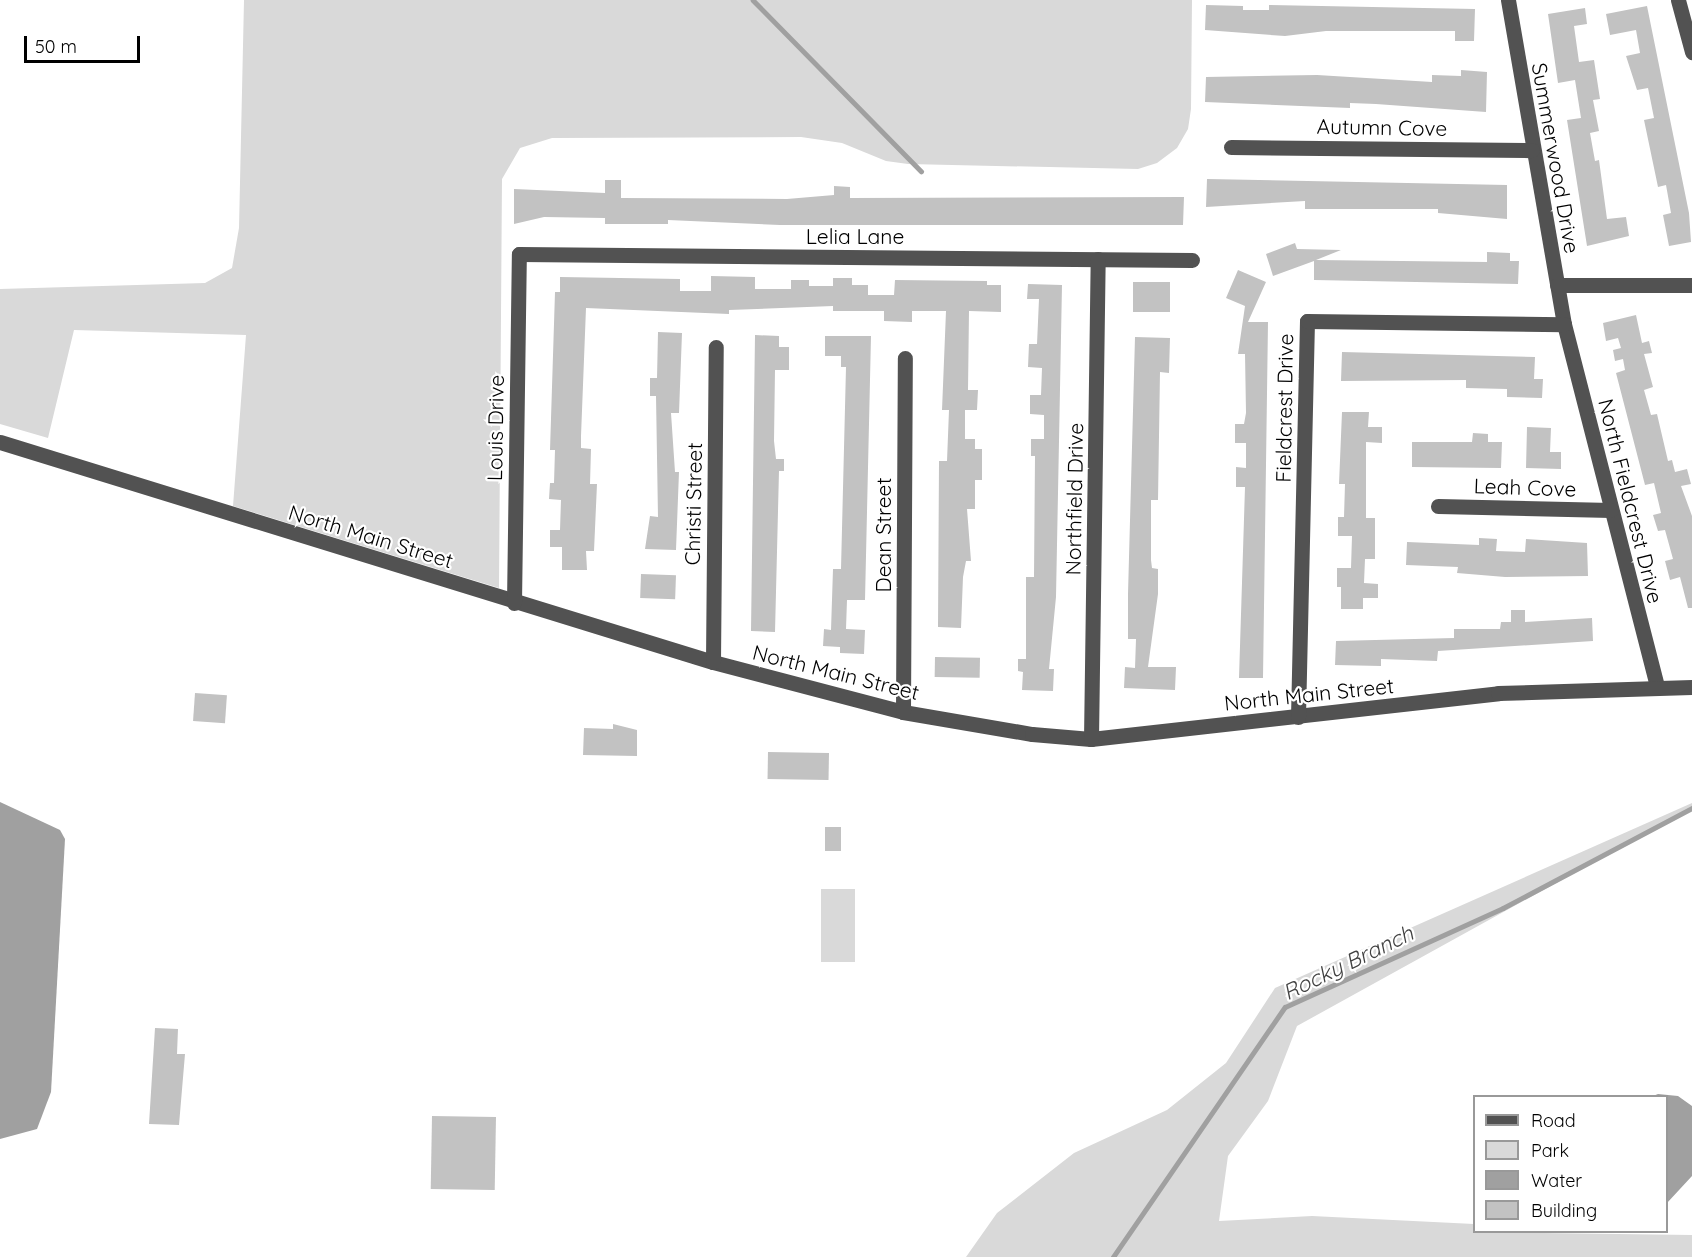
<!DOCTYPE html>
<style>
body{margin:0}
#map{position:relative;width:1692px;height:1257px;overflow:hidden;background:#fff;font-family:Quicksand,sans-serif}
div>[style]{position:absolute}
[style*='--x']{left:calc(var(--x)*1px);top:calc(var(--y)*1px);width:calc(var(--w)*1px);rotate:calc(var(--a)*1deg)}
.green>*{inset:0;background:#d9d9d9;transform-origin:0 0}
.water>*{inset:0;background:#a0a0a0}
.stream>*{height:4.5px;margin:-2.25px;padding:0 2.25px;transform-origin:2.25px;border-radius:2.25px;background:#a0a0a0}
.building>*{inset:0;background:#c2c2c2;transform-origin:0 0}
.minor>*{height:15px;margin:-7.5px;padding:0 7.5px;transform-origin:7.5px;border-radius:7.5px;background:#525252}
span{translate:-50% -50%;white-space:nowrap;text-align:center;line-height:1.15;-webkit-text-stroke:4.5px #fff;paint-order:stroke}
.street-label{font-size:21px;color:#000}
.water-label{font-size:22px;color:#414141;font-style:italic}
.legend{position:absolute;left:1473px;top:1095px;width:195px;height:138px;box-sizing:border-box;background:#fff;border:2px solid #999;margin:0;padding:8px 10px;list-style:none;font-size:18px;color:#000}
.legend li{display:flex;align-items:center;gap:12px;height:30px}
.legend b{width:30px;border:2px solid #999}
.scale{position:absolute;left:24px;top:36px;width:116px;height:27px;box-sizing:border-box;border:3px solid #000;border-top:0;padding-left:8px;font-size:18px;line-height:21px;white-space:nowrap;color:#000;-webkit-text-stroke:4px #fff;paint-order:stroke}
</style>
<div id="map">
<div class="green">
<i style="clip-path:polygon(244px 0,1192px 0,1191px 109px,1188px 129px,1177px 148px,1157px 163px,1138px 169px,908px 164px,886px 161px,842px 143px,801px 137px,552px 138px,520px 148px,502px 179px,499px 588px,233px 506px,246px 335px,74px 330px,48px 438px,0 424px,0 289px,205px 283px,232px 268px,239px 228px)"></i>
<i style="clip-path:polygon(1692px 803px,1692px 808px,1297px 1026px,1268px 1101px,1228px 1156px,1219px 1221px,1312px 1216px,1474px 1224px,1474px 1232px,1692px 1235px,1692px 1257px,966px 1257px,997px 1213px,1074px 1153px,1167px 1110px,1226px 1063px,1275px 988px)"></i>
<i style="left:821px;top:889px;width:34px;height:73px"></i>
</div>
<div class="water">
<i style="clip-path:polygon(0 802px,60px 830px,65px 839px,51px 1092px,37px 1129px,0 1139px)"></i>
<i style="clip-path:polygon(1658px 1094px,1678px 1096px,1692px 1106px,1692px 1176px,1667px 1203px,1666px 1096px,1653px 1096px)"></i>
</div>
<div class="stream">
<i style="--x:753;--y:0;--w:240;--a:45.5"></i>
<i style="--x:1113;--y:1257;--w:303;--a:-55.5"></i>
<i style="--x:1285;--y:1007;--w:239;--a:-24.4"></i>
<i style="--x:1503;--y:908;--w:214;--a:-27.9"></i>
</div>
<div class="building">
<i style="clip-path:polygon(1206px 5px,1243px 6px,1243px 10px,1269px 10px,1269px 5px,1475px 9px,1474px 41px,1455px 41px,1455px 31px,1326px 31px,1285px 36px,1205px 30px)"></i>
<i style="clip-path:polygon(1647px 6px,1689px 213px,1691px 242px,1669px 246px,1663px 215px,1671px 213px,1666px 185px,1658px 187px,1644px 120px,1654px 118px,1648px 88px,1637px 90px,1626px 56px,1640px 53px,1636px 30px,1610px 35px,1606px 14px)"></i>
<i style="clip-path:polygon(1585px 8px,1587px 24px,1574px 26px,1579px 62px,1594px 60px,1600px 99px,1593px 100px,1599px 131px,1590px 133px,1595px 161px,1599px 160px,1607px 219px,1626px 217px,1629px 236px,1587px 246px,1567px 120px,1581px 118px,1575px 80px,1558px 83px,1548px 14px)"></i>
<i style="clip-path:polygon(1461px 70px,1487px 72px,1486px 112px,1376px 104px,1350px 103px,1350px 108px,1205px 102px,1206px 77px,1317px 75px,1432px 82px,1432px 75px,1461px 76px)"></i>
<i style="clip-path:polygon(1207px 179px,1507px 185px,1507px 219px,1438px 213px,1438px 209px,1305px 209px,1305px 201px,1206px 207px)"></i>
<i style="clip-path:polygon(605px 180px,621px 180px,621px 198px,787px 199px,834px 195px,834px 186px,850px 187px,850px 198px,1184px 197px,1183px 225px,780px 225px,668px 220px,668px 224px,605px 224px,605px 218px,544px 217px,514px 224px,514px 189px,605px 193px)"></i>
<i style="clip-path:polygon(1295px 243px,1297px 249px,1341px 250px,1316px 260px,1487px 262px,1487px 252px,1510px 253px,1510px 261px,1519px 261px,1518px 284px,1314px 280px,1314px 261px,1273px 276px,1266px 254px)"></i>
<i style="clip-path:polygon(1238px 270px,1266px 282px,1248px 322px,1268px 322px,1263px 678px,1239px 678px,1245px 487px,1236px 487px,1236px 467px,1246px 468px,1246px 443px,1235px 443px,1235px 424px,1244px 424px,1246px 413px,1245px 354px,1238px 354px,1245px 306px,1226px 298px)"></i>
<i style="clip-path:polygon(711px 276px,755px 277px,755px 289px,791px 289px,791px 280px,809px 280px,809px 286px,833px 286px,833px 278px,852px 278px,852px 285px,868px 285px,868px 295px,894px 295px,895px 280px,987px 281px,987px 285px,1001px 285px,1001px 312px,969px 311px,968px 390px,978px 390px,977px 410px,965px 410px,965px 439px,975px 439px,975px 449px,982px 449px,982px 480px,975px 480px,975px 509px,967px 509px,971px 561px,966px 561px,963px 577px,961px 628px,938px 627px,939px 461px,947px 461px,949px 410px,942px 410px,946px 311px,912px 311px,912px 322px,884px 321px,884px 311px,833px 311px,833px 306px,729px 310px,729px 314px,586px 308px,581px 436px,581px 448px,591px 449px,590px 484px,597px 484px,594px 551px,586px 551px,587px 570px,562px 570px,562px 547px,550px 547px,550px 530px,560px 530px,561px 500px,549px 499px,550px 483px,554px 483px,555px 450px,550px 450px,555px 292px,560px 292px,560px 277px,680px 279px,680px 291px,711px 291px)"></i>
<i style="left:1170px;top:282px;width:30px;height:37px;rotate:90deg"></i>
<i style="clip-path:polygon(1028px 284px,1062px 285px,1056px 597px,1049px 669px,1054px 669px,1053px 691px,1022px 690px,1023px 672px,1018px 671px,1018px 659px,1026px 659px,1026px 577px,1034px 577px,1035px 456px,1031px 456px,1031px 439px,1044px 439px,1044px 415px,1030px 414px,1030px 395px,1041px 395px,1042px 368px,1028px 367px,1029px 344px,1037px 344px,1039px 299px,1027px 299px)"></i>
<i style="clip-path:polygon(1636px 315px,1642px 343px,1649px 341px,1652px 353px,1644px 354px,1653px 387px,1644px 390px,1651px 415px,1657px 414px,1668px 461px,1672px 460px,1675px 472px,1687px 469px,1691px 484px,1681px 486px,1692px 516px,1692px 608px,1688px 608px,1680px 577px,1670px 580px,1665px 561px,1673px 559px,1665px 530px,1658px 531px,1653px 515px,1661px 513px,1654px 483px,1645px 485px,1616px 373px,1625px 370px,1623px 359px,1615px 361px,1613px 350px,1621px 348px,1618px 338px,1606px 341px,1603px 323px)"></i>
<i style="clip-path:polygon(658px 332px,682px 333px,679px 413px,671px 413px,675px 472px,679px 472px,676px 550px,645px 549px,650px 516px,658px 517px,656px 396px,650px 396px,650px 378px,657px 378px)"></i>
<i style="clip-path:polygon(755px 335px,779px 336px,779px 347px,789px 347px,789px 370px,775px 370px,774px 441px,776px 459px,784px 459px,784px 471px,779px 471px,775px 632px,751px 631px)"></i>
<i style="clip-path:polygon(825px 336px,871px 336px,865px 600px,847px 600px,846px 629px,865px 630px,864px 654px,840px 653px,840px 647px,823px 646px,824px 629px,831px 630px,833px 569px,841px 569px,846px 367px,841px 367px,841px 356px,825px 356px)"></i>
<i style="clip-path:polygon(1135px 337px,1170px 338px,1169px 373px,1160px 372px,1158px 500px,1151px 500px,1151px 560px,1152px 568px,1158px 569px,1158px 594px,1148px 667px,1176px 667px,1175px 690px,1124px 688px,1125px 667px,1135px 668px,1136px 639px,1128px 639px,1128px 594px)"></i>
<i style="clip-path:polygon(1342px 352px,1535px 357px,1534px 379px,1543px 379px,1542px 398px,1507px 397px,1507px 389px,1466px 388px,1466px 380px,1341px 381px)"></i>
<i style="clip-path:polygon(1342px 412px,1369px 412px,1368px 427px,1382px 427px,1382px 443px,1366px 442px,1366px 518px,1375px 518px,1375px 559px,1365px 559px,1364px 583px,1378px 584px,1378px 598px,1363px 598px,1363px 609px,1341px 609px,1341px 587px,1337px 587px,1337px 568px,1351px 568px,1352px 536px,1338px 536px,1338px 517px,1344px 517px,1345px 484px,1339px 484px)"></i>
<i style="clip-path:polygon(1527px 427px,1551px 428px,1550px 452px,1561px 452px,1561px 469px,1526px 468px)"></i>
<i style="clip-path:polygon(1473px 433px,1488px 434px,1488px 442px,1502px 442px,1501px 468px,1412px 467px,1412px 442px,1472px 442px)"></i>
<i style="clip-path:polygon(1479px 538px,1497px 539px,1496px 551px,1525px 552px,1526px 539px,1587px 543px,1588px 576px,1505px 577px,1457px 573px,1458px 567px,1406px 565px,1407px 542px,1479px 545px)"></i>
<i style="left:641px;top:574px;width:35px;height:24px;rotate:2deg"></i>
<i style="clip-path:polygon(1511px 610px,1525px 610px,1525px 622px,1592px 618px,1593px 641px,1438px 651px,1437px 661px,1381px 659px,1381px 666px,1335px 665px,1336px 641px,1454px 638px,1454px 629px,1500px 629px,1501px 622px,1511px 622px)"></i>
<i style="left:935px;top:657px;width:45px;height:20px;rotate:1deg"></i>
<i style="left:195px;top:693px;width:32px;height:28px;rotate:4deg"></i>
<i style="clip-path:polygon(613px 724px,637px 730px,637px 756px,583px 755px,584px 728px,613px 729px)"></i>
<i style="left:768px;top:752px;width:61px;height:27px;rotate:1deg"></i>
<i style="left:825px;top:827px;width:16px;height:24px"></i>
<i style="clip-path:polygon(155px 1028px,178px 1029px,177px 1054px,185px 1054px,179px 1125px,149px 1124px)"></i>
<i style="left:432px;top:1116px;width:64px;height:73px;rotate:1deg"></i>
</div>
<div class="minor">
<i style="--x:1508;--y:0;--w:329;--a:80.2"></i>
<i style="--x:1564;--y:324;--w:375;--a:75.6"></i>
<i style="--x:1678;--y:0;--w:54;--a:74.9"></i>
<i style="--x:1231;--y:147;--w:301;--a:0.6"></i>
<i style="--x:1557;--y:285;--w:135;--a:0"></i>
<i style="--x:0;--y:442;--w:746;--a:17.15"></i>
<i style="--x:713;--y:662;--w:196;--a:14.7"></i>
<i style="--x:903;--y:712;--w:131;--a:9.7"></i>
<i style="--x:1032;--y:734;--w:59;--a:4.8"></i>
<i style="--x:1091;--y:739;--w:410;--a:-6.4"></i>
<i style="--x:1498;--y:693;--w:194;--a:-1.8"></i>
<i style="--x:1438;--y:506;--w:173;--a:1.3"></i>
<i style="--x:514;--y:603;--w:349;--a:-89.2"></i>
<i style="--x:519;--y:254;--w:673;--a:0.51"></i>
<i style="--x:713;--y:662;--w:315;--a:-89.5"></i>
<i style="--x:903;--y:712;--w:354;--a:-89.7"></i>
<i style="--x:1298;--y:717;--w:396;--a:-88.7"></i>
<i style="--x:1307;--y:321;--w:257;--a:0.7"></i>
<i style="--x:1091;--y:739;--w:480;--a:-89.2"></i>
</div>
<div class="street-label">
<span style="left:1382px;top:127px;rotate:1deg">Autumn Cove</span>
<span style="left:1556px;top:158px;rotate:80deg">Summerwood Drive</span>
<span style="left:855px;top:236px">Lelia Lane</span>
<span style="left:1284px;top:408px;rotate:-89deg">Fieldcrest Drive</span>
<span style="left:495px;top:428px;rotate:-89deg">Louis Drive</span>
<span style="left:1525px;top:487px;rotate:2deg">Leah Cove</span>
<span style="left:1074px;top:499px;rotate:-89deg">Northfield Drive</span>
<span style="left:1631px;top:501px;rotate:76deg">North Fieldcrest Drive</span>
<span style="left:693px;top:504px;rotate:-89deg">Christi Street</span>
<span style="left:883px;top:535px;rotate:-90deg">Dean Street</span>
<span style="left:371px;top:536px;rotate:17deg">North Main Street</span>
<span style="left:836px;top:672px;rotate:14deg">North Main Street</span>
<span style="left:1309px;top:694px;rotate:-6deg">North Main Street</span>
</div>
<div class="water-label">
<span style="left:1348px;top:963px;rotate:-26deg">Rocky Branch</span>
</div>
<ul class="legend">
<li><b style="height:8px;background:#525252"></b>Road</li>
<li><b style="height:16px;background:#d9d9d9"></b>Park</li>
<li><b style="height:16px;background:#a0a0a0"></b>Water</li>
<li><b style="height:16px;background:#c2c2c2"></b>Building</li>
</ul>
<div class="scale">50 m</div>
</div>
